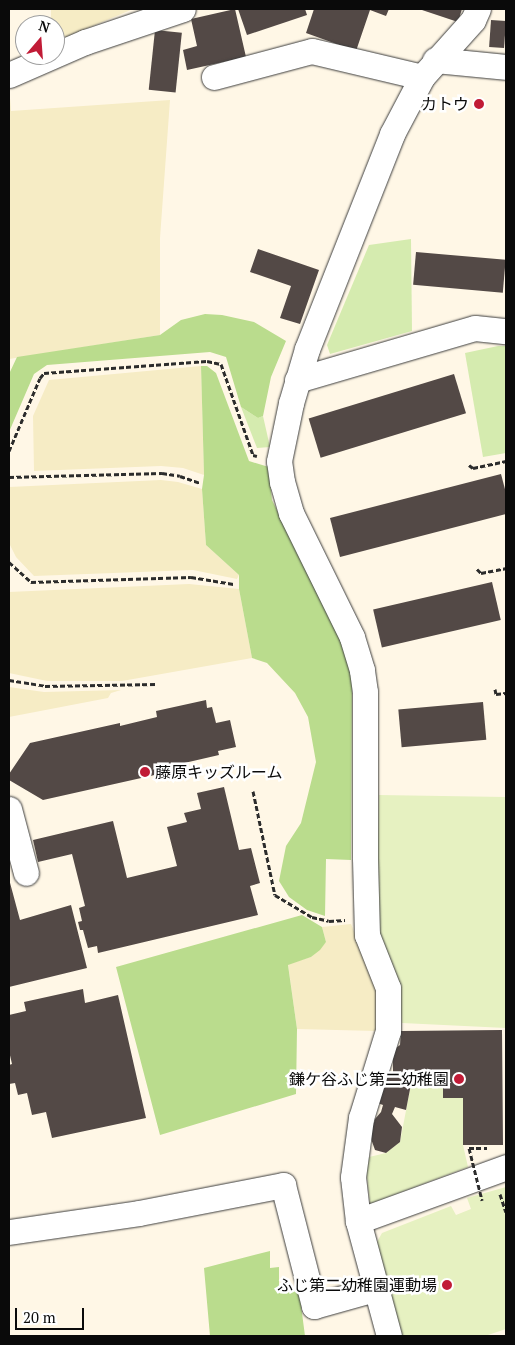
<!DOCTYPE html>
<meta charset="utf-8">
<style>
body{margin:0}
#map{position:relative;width:515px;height:1345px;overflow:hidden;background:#fff7e6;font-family:"PT Serif","Noto Sans JP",serif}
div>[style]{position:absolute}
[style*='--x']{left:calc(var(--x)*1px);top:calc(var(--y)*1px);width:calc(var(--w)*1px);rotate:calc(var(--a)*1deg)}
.farmland>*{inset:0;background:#f6ecc5}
.green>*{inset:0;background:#d5ebaf}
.forest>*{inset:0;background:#badc8d}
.pitch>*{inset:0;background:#e6f1c1}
.building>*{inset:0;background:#534946;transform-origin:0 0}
.path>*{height:3px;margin-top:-1.5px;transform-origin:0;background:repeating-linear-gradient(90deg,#2c2c2c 0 5px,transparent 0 7.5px)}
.roads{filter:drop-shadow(0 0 1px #3d3d3d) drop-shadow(0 0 1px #3d3d3d)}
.minor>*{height:25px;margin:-12.5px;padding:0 12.5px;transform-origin:12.5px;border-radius:12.5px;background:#fff}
.path-bridge>*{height:3px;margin-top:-1.5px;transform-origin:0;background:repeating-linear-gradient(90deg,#2c2c2c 0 5px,transparent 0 7.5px)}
.dots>*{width:14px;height:14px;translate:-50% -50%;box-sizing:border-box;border:2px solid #fff;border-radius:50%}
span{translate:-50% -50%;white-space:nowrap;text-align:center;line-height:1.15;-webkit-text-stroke:5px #fff;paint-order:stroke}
.poi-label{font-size:16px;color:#0a0a0a}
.right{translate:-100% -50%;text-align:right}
.left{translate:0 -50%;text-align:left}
.frame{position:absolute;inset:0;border:10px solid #0a0a0a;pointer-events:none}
.north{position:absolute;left:15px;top:15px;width:50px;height:50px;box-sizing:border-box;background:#fff;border:1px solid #9d9d9d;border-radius:50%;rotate:18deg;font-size:14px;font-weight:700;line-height:20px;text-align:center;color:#0a0a0a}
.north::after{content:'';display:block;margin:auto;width:18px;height:22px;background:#c11b36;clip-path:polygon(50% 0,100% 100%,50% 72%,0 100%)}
.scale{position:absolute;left:15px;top:1308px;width:69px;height:22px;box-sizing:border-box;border:2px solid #0a0a0a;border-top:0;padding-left:6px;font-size:15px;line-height:18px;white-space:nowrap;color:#0a0a0a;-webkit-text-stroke:4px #fff;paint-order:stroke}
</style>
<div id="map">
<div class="farmland">
<i style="clip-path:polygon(51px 9px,133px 9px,55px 42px,55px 25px,51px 25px)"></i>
<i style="clip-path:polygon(9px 85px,11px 111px,170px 100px,160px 238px,160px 335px,9px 359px)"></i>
<i style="clip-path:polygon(201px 366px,204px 475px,183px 468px,161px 466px,34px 471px,33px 416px,49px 380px)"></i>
<i style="clip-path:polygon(161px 480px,178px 482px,202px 489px,206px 545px,239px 575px,237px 579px,193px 570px,34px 576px,16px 557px,9px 543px,9px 487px)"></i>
<i style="clip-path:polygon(189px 584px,239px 589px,252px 658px,122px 681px,47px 681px,9px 673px,9px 592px)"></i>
<i style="clip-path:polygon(9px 687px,44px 692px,121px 690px,111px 693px,108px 698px,9px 717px)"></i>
<i style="clip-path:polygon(351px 924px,378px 992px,376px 1031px,297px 1029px,288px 964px,311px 957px,326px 942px,322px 927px)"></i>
</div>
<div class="green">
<i style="clip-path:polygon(411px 239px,412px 331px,330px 354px,327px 345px,369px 245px)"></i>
<i style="clip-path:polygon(498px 346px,506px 346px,506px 453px,483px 457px,465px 353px)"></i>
<i style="clip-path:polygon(241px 407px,258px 418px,263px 416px,270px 447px,257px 448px)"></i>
</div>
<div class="forest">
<i style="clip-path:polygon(205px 314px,222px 315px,254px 322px,286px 341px,271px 377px,263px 416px,258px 418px,241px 407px,226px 357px,210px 352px,47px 365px,34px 374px,9px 432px,9px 374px,17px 357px,160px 335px,181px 320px)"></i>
<i style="clip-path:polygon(201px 366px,207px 366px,216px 373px,249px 461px,272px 468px,270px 482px,272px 500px,343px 644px,352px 671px,351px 860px,326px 859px,325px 916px,307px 910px,289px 897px,279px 881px,286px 846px,301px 823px,316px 762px,308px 717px,295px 693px,267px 663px,252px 658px,239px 589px,239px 575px,206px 545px,202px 489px,204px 475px)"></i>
<i style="clip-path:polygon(302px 915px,322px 927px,326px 942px,320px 950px,311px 957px,288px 965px,297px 1029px,296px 1094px,160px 1135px,116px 967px)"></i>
<i style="clip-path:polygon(270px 1251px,270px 1268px,279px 1267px,279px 1291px,299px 1290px,305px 1336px,210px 1336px,204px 1268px)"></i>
</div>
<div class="pitch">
<i style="clip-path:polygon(379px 795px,506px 797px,506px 1028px,402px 1023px,398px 979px,376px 931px)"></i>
<i style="clip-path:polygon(412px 1079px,443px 1079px,443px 1098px,463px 1098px,463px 1145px,468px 1167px,370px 1204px,365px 1158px,386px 1153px,400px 1142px)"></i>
<i style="clip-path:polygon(506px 1187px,506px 1329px,485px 1336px,399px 1336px,377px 1242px,382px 1233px,451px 1206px,456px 1215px,471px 1209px,467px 1198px)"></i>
</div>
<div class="building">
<i style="clip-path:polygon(235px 9px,246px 57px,187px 70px,183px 50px,197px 46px,191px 19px)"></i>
<i style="clip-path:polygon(238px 9px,305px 9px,307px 15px,247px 35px)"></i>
<i style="clip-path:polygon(314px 9px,389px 9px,386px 16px,370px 10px,356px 51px,306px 33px)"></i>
<i style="clip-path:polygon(419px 9px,462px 9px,458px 22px)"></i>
<i style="left:491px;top:20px;width:15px;height:27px;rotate:4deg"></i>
<i style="left:155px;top:30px;width:27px;height:60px;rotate:6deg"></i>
<i style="clip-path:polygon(258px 249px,319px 270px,300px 324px,280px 318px,291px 286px,250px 272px)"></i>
<i style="left:416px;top:252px;width:90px;height:33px;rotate:5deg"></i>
<i style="left:454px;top:374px;width:41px;height:152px;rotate:73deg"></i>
<i style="clip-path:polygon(501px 474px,506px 493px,506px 514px,340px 557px,330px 518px)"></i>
<i style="left:492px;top:582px;width:39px;height:122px;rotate:77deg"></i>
<i style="clip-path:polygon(206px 700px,207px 708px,212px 707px,216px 723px,230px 720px,236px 747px,218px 751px,219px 755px,167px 767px,168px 772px,43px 800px,9px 780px,9px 774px,30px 743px,120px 723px,120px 726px,157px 717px,156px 711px)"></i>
<i style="left:483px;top:702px;width:38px;height:85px;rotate:85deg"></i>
<i style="clip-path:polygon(224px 787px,239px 850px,251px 848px,260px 883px,250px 886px,258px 915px,98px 953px,97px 946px,88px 948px,83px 930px,80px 930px,78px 922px,82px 921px,79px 908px,85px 906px,72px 854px,38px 862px,33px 840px,113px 821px,127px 878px,177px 866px,167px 827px,187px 822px,184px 813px,201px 809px,197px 793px)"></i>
<i style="clip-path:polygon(9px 879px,20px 920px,71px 905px,87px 968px,9px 987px)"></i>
<i style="clip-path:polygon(83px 989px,85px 1003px,118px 995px,146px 1118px,52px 1138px,46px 1112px,32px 1115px,27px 1093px,18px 1095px,15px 1083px,9px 1084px,9px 1065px,12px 1064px,9px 1051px,9px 1015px,26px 1011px,24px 1002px)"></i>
<i style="clip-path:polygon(502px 1030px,503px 1145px,463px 1145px,463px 1098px,443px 1098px,443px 1079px,412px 1079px,406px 1110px,395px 1107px,392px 1114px,402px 1127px,400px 1142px,386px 1153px,375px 1150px,370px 1136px,375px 1119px,381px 1112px,383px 1105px,375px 1102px,383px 1075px,393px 1074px,393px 1050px,400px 1045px,401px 1031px)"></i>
</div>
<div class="path">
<i style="--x:9;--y:451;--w:79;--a:-67"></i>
<i style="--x:40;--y:378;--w:6;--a:-51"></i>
<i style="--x:44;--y:373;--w:163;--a:-4.2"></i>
<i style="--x:207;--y:361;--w:14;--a:12"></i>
<i style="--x:221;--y:364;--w:96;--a:70.6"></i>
<i style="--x:253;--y:455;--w:4;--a:14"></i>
<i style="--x:469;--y:465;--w:5;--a:37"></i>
<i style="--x:473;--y:468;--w:34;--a:-12"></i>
<i style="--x:9;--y:477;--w:153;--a:-1.5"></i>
<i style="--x:162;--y:473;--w:18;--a:9"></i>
<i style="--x:180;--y:476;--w:21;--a:19"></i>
<i style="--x:9;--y:562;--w:30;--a:42"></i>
<i style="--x:31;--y:582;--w:160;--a:-1.8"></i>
<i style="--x:191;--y:577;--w:43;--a:9.5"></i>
<i style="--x:477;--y:569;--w:6;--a:45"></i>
<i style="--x:481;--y:573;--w:25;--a:-11"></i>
<i style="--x:9;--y:680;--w:36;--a:9"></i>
<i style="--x:45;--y:686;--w:111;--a:-1"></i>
<i style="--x:495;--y:689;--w:5;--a:79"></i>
<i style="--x:496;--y:694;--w:10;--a:-6"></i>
<i style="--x:253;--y:791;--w:106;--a:78.1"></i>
<i style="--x:275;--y:895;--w:43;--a:30.7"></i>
<i style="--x:312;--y:917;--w:17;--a:13"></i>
<i style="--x:329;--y:921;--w:16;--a:-4"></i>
<i style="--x:469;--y:1148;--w:18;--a:0"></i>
<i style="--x:500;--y:1194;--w:19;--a:72"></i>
</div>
<div class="roads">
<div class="minor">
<i style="--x:435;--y:60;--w:71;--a:5.6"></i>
<i style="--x:9;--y:75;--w:83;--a:-23.5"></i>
<i style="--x:85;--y:42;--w:103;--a:-18.6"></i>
<i style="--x:214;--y:77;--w:101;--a:-14.9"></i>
<i style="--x:312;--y:51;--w:113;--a:13.3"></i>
<i style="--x:297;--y:380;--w:185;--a:-16.3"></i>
<i style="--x:475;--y:328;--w:31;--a:6"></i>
<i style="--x:9;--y:809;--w:66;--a:75.1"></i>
<i style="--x:358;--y:1221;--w:158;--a:-20"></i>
<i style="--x:9;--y:1232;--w:131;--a:-8.3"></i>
<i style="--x:139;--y:1213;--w:147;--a:-11"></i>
<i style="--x:283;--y:1185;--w:125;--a:75.6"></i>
<i style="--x:314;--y:1306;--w:63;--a:-15.6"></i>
<i style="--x:389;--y:1336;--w:119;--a:-105.1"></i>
<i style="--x:358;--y:1221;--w:44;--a:-96.5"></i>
<i style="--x:353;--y:1177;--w:60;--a:-82.3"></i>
<i style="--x:361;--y:1118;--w:91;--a:-72.8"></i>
<i style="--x:388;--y:1031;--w:43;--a:-90"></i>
<i style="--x:388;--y:988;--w:57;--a:-111.6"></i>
<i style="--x:367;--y:935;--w:78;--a:-91.5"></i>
<i style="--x:365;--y:857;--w:165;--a:-90"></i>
<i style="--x:365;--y:692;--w:22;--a:-98"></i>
<i style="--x:362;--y:670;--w:34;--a:-107"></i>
<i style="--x:352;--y:637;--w:138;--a:-116.2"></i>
<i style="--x:291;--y:513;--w:32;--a:-106"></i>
<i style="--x:282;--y:482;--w:21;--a:-98"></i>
<i style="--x:279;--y:461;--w:59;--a:-78.3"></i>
<i style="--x:291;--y:403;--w:56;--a:-73.5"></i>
<i style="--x:307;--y:349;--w:231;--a:-68.4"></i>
<i style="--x:392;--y:134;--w:64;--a:-62.2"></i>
<i style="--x:422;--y:77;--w:76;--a:-48.2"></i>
<i style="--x:473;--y:20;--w:12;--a:-66"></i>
</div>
</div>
<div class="path-bridge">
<i style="--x:469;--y:1148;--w:54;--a:76"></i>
</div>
<div class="dots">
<i style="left:479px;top:104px;background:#c11b36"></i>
<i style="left:145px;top:772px;background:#c11b36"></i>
<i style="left:459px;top:1079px;background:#c11b36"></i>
<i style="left:447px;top:1285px;background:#c11b36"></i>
</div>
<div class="poi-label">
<span class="right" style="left:469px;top:104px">カトウ</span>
<span class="left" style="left:155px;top:772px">藤原キッズルーム</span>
<span class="right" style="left:449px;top:1079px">鎌ケ谷ふじ第二幼稚園</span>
<span class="right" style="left:437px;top:1285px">ふじ第二幼稚園運動場</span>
</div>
<div class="frame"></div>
<div class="north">N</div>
<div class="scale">20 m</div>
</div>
